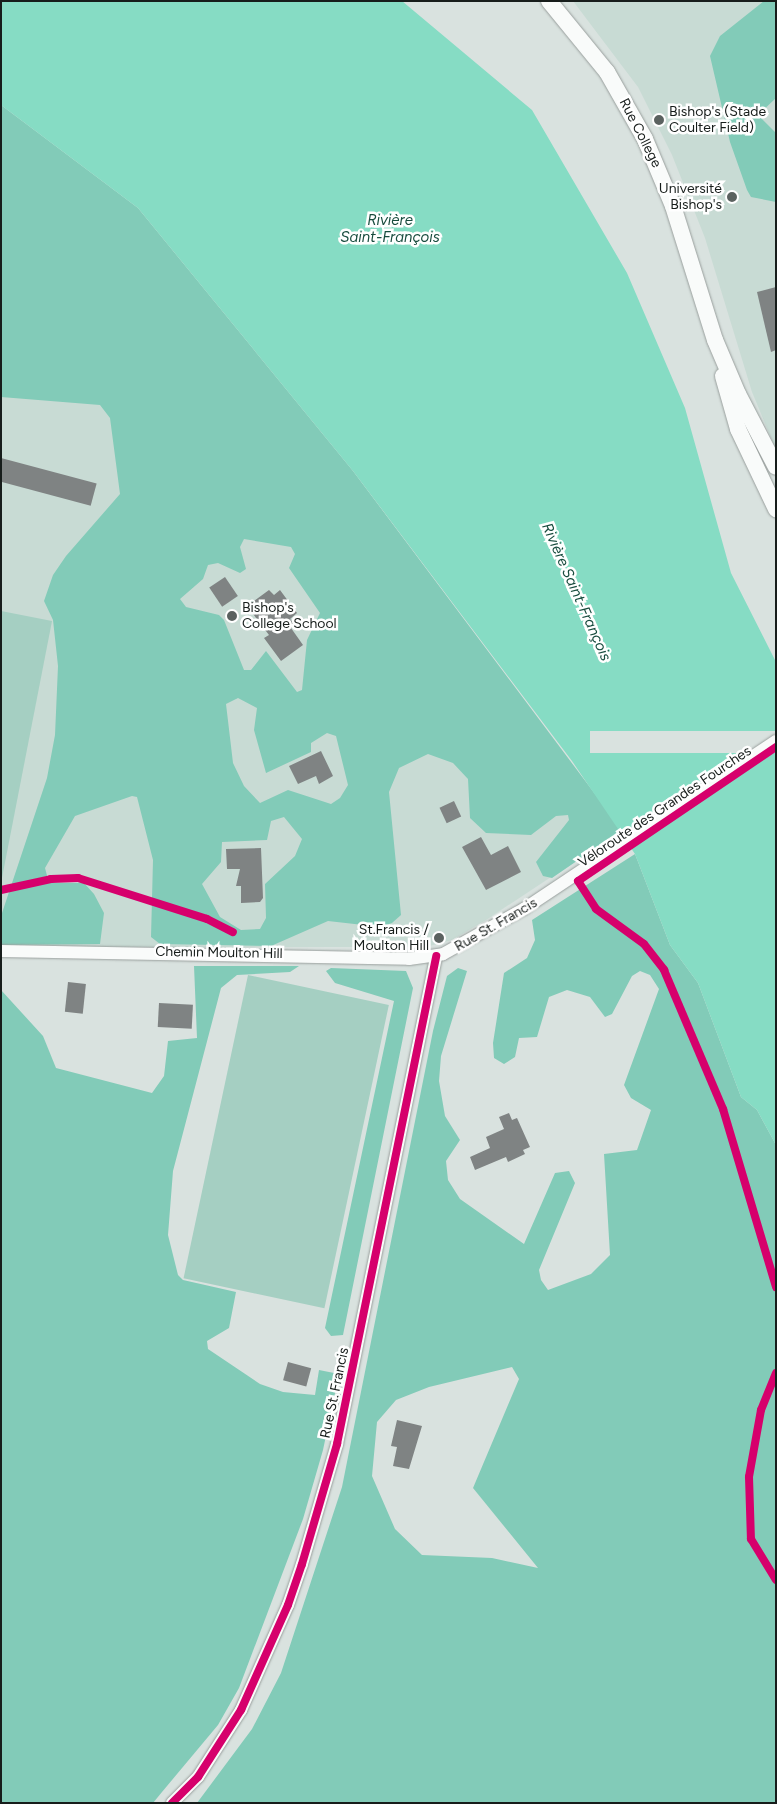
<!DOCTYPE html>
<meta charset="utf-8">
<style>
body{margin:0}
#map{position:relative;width:777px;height:1804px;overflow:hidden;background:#d9e2df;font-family:Figtree,sans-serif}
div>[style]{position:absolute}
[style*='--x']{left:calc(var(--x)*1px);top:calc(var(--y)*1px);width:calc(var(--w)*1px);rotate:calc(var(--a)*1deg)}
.built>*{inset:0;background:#c8dbd4}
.green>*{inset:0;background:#a5cfc2;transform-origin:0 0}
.forest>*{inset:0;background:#82cbb8}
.water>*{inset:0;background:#86dcc4}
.pier>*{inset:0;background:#d9e2df;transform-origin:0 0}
.building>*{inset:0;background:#7f8383;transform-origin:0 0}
.roads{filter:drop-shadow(0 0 1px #999f9d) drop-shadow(0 0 1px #999f9d)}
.minor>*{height:12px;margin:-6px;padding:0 6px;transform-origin:6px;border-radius:6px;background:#f9fbfa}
.major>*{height:16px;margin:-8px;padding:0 8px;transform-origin:8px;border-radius:8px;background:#f9fbfa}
.cycleway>*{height:8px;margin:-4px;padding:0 4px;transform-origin:4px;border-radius:4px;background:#d6006c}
.dots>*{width:14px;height:14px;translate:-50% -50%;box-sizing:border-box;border:2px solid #fff;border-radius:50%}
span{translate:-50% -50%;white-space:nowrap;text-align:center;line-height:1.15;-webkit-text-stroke:5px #fff;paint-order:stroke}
.poi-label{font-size:14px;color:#171d1b}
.left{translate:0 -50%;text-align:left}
.right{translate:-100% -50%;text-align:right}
.street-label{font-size:14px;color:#171d1b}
.water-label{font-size:15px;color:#184c3e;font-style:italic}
.frame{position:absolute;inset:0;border:2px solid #171d1b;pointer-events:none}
</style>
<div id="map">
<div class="built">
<i style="clip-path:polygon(573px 1px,776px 1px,776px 450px,752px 392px,705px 238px,672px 155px,638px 87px)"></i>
<i style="clip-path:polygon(1px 105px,622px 830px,486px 920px,452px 940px,426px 947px,1px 947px)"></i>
</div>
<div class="green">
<i style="clip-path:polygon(1px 611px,52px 621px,1px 883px)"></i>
<i style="left:248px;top:975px;width:144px;height:310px;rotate:12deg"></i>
</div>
<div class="forest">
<i style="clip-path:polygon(764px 1px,776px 1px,776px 98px,758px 115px,776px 133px,776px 202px,751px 197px,747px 190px,730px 142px,710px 56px,720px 36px)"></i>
<i style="clip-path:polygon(evenodd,1px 105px,138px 208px,353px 471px,622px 830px,552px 878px,543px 876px,536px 862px,569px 820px,568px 815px,556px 816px,531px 835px,486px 833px,470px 818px,468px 779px,453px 763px,428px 754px,399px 768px,389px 792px,401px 915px,392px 923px,381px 927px,328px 921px,271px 946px,160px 944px,151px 937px,153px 860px,137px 797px,132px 796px,75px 816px,45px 868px,49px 883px,84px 883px,94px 894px,104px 913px,100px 944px,1px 945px,1px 916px,47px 778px,55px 735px,58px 666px,53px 620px,44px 601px,53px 575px,66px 556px,120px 494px,110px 418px,100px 405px,1px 397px,1px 105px,244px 539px,291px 547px,295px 554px,289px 568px,320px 613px,307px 640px,302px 690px,297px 692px,266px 651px,251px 670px,244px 670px,224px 620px,219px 615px,186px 607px,180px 599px,203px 579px,208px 565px,218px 563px,240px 573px,246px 569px,240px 547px,244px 539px,1px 105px,238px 698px,257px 708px,254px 730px,266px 773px,311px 752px,311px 743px,327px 733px,336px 736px,348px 785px,340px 798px,331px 804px,288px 790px,260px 803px,244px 786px,233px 763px,226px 704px,238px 698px,1px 105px,284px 817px,302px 839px,295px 856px,265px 884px,266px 918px,260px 929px,241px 930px,220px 917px,202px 884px,221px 862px,222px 842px,267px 840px,271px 821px,284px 817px)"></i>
<i style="clip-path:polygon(evenodd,635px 854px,670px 945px,698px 983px,741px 1097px,757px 1110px,776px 1145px,776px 1803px,197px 1803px,252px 1729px,281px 1673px,342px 1487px,433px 1031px,447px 976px,458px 968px,467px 971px,441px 1056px,439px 1081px,445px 1116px,460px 1140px,446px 1161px,448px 1180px,460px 1199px,524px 1244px,555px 1173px,569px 1171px,575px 1183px,539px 1270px,541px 1280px,548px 1290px,591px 1274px,610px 1255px,604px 1154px,637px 1150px,651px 1110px,631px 1098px,624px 1085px,659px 989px,650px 975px,640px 971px,632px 976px,612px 1014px,605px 1017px,590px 997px,567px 990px,549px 997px,537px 1037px,519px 1038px,515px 1057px,504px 1064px,494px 1058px,493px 1043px,504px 973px,527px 958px,535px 940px,532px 920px,635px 854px,512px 1367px,519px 1379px,473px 1488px,538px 1568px,492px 1558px,422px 1555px,395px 1529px,372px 1476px,377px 1422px,396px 1400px,429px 1387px,512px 1367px)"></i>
<i style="clip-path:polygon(194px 966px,299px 966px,290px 972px,237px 975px,221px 988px,173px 1171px,168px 1235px,178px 1275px,183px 1280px,236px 1292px,229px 1328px,207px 1341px,208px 1349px,260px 1384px,283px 1392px,315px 1395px,319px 1370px,339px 1374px,323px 1450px,303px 1519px,239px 1688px,218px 1725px,162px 1792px,153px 1803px,1px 1803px,1px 990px,43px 1036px,56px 1068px,152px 1093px,164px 1076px,168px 1041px,197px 1038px)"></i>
<i style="clip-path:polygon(331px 968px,406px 971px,413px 988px,343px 1335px,331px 1336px,325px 1328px,394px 1001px,335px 983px,326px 971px)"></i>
</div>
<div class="water">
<i style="clip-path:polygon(1px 1px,402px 1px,532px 110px,627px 273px,685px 408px,731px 573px,776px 662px,776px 1145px,757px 1110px,741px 1097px,698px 983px,670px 945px,635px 854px,572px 761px,353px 471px,138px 208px,1px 105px)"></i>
</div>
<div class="pier">
<i style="left:776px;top:731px;width:22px;height:186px;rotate:90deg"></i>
</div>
<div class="building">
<i style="clip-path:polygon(776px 287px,776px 350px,771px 352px,757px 292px)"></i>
<i style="left:1px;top:458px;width:99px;height:23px;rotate:15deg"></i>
<i style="left:225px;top:577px;width:23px;height:19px;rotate:56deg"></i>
<i style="clip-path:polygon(269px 590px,274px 595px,280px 590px,297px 613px,290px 619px,296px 626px,291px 628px,303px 645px,281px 661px,264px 638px,269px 635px,247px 606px)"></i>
<i style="clip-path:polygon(321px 751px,333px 776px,319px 784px,316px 776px,298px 784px,289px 766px)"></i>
<i style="left:454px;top:801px;width:17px;height:16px;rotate:65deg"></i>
<i style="clip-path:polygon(481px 837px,491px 855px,508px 846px,521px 872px,486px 890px,462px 847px)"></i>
<i style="clip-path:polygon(261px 848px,263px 898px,260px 902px,241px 903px,241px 886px,236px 886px,240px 869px,227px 869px,226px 849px)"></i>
<i style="left:68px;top:982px;width:18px;height:30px;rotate:6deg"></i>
<i style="left:159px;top:1003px;width:34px;height:24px;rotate:3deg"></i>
<i style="clip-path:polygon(509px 1113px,512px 1120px,517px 1118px,530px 1147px,523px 1150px,525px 1154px,508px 1162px,506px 1157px,475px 1170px,470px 1157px,490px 1148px,486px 1137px,504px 1129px,499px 1117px)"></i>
<i style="left:288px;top:1362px;width:24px;height:19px;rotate:15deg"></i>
<i style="clip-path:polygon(397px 1420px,422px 1426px,409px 1469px,393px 1466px,397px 1447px,391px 1446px)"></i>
</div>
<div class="roads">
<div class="minor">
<i style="--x:1;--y:951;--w:408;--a:1.1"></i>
<i style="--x:409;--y:959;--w:34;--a:-8"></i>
<i style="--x:443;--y:954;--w:93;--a:-29.1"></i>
<i style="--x:524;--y:909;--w:303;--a:-33.7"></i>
<i style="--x:172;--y:1803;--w:37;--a:-45"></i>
<i style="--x:198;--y:1777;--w:80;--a:-57.3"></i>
<i style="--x:241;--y:1710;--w:115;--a:-65.9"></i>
<i style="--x:288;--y:1605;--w:43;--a:-71.1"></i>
<i style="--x:302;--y:1564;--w:125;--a:-73.7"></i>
<i style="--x:337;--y:1444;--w:498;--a:-78.5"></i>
</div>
<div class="major">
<i style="--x:549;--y:1;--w:92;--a:50.8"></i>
<i style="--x:607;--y:72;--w:77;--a:60.4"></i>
<i style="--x:645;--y:139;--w:73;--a:67.3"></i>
<i style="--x:673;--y:206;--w:140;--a:72.6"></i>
<i style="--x:715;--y:340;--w:59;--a:66.9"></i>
<i style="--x:738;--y:394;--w:82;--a:62.5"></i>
<i style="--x:723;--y:376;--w:55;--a:74.2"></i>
<i style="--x:738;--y:429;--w:89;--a:64.6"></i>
</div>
</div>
<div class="cycleway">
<i style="--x:776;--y:747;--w:239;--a:145.9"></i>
<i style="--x:578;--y:881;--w:33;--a:57"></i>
<i style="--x:596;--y:909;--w:59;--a:36.1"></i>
<i style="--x:644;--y:944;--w:33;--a:52"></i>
<i style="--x:664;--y:970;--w:151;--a:67"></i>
<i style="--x:723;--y:1109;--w:186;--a:73.4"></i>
<i style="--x:1;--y:890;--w:51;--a:-12.4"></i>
<i style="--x:51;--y:879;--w:27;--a:-2"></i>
<i style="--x:78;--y:878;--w:135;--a:17.6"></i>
<i style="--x:207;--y:919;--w:29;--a:27"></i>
<i style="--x:776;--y:1373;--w:40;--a:112"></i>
<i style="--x:761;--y:1410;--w:68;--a:100.2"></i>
<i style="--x:749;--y:1477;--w:62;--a:88.2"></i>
<i style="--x:751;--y:1539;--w:48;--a:58.6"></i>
<i style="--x:172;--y:1803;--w:37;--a:-45"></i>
<i style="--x:198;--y:1777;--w:80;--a:-57.3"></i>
<i style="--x:241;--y:1710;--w:115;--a:-65.9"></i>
<i style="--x:288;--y:1605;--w:43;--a:-71.1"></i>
<i style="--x:302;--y:1564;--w:125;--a:-73.7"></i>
<i style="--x:337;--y:1444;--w:498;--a:-78.5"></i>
</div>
<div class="dots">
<i style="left:659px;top:120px;background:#5b6260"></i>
<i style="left:732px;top:197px;background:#5b6260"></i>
<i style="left:232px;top:616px;background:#5b6260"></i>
<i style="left:439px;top:938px;background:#5b6260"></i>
</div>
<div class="poi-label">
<span class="left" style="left:669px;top:120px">Bishop's (Stade<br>Coulter Field)</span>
<span class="right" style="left:722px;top:197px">Université<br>Bishop's</span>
<span class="left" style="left:242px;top:616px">Bishop's<br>College School</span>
<span class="right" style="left:429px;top:938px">St.Francis /<br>Moulton Hill</span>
</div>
<div class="street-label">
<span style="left:640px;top:133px;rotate:63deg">Rue College</span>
<span style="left:665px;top:807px;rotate:-34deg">Véloroute des Grandes Fourches</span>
<span style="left:496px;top:925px;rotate:-30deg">Rue St. Francis</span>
<span style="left:219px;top:953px;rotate:1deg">Chemin Moulton Hill</span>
<span style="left:335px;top:1393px;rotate:-78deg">Rue St. Francis</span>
</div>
<div class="water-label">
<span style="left:390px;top:229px">Rivière<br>Saint-François</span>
<span style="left:576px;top:592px;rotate:66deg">Rivière Saint-François</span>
</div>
<div class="frame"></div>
</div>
